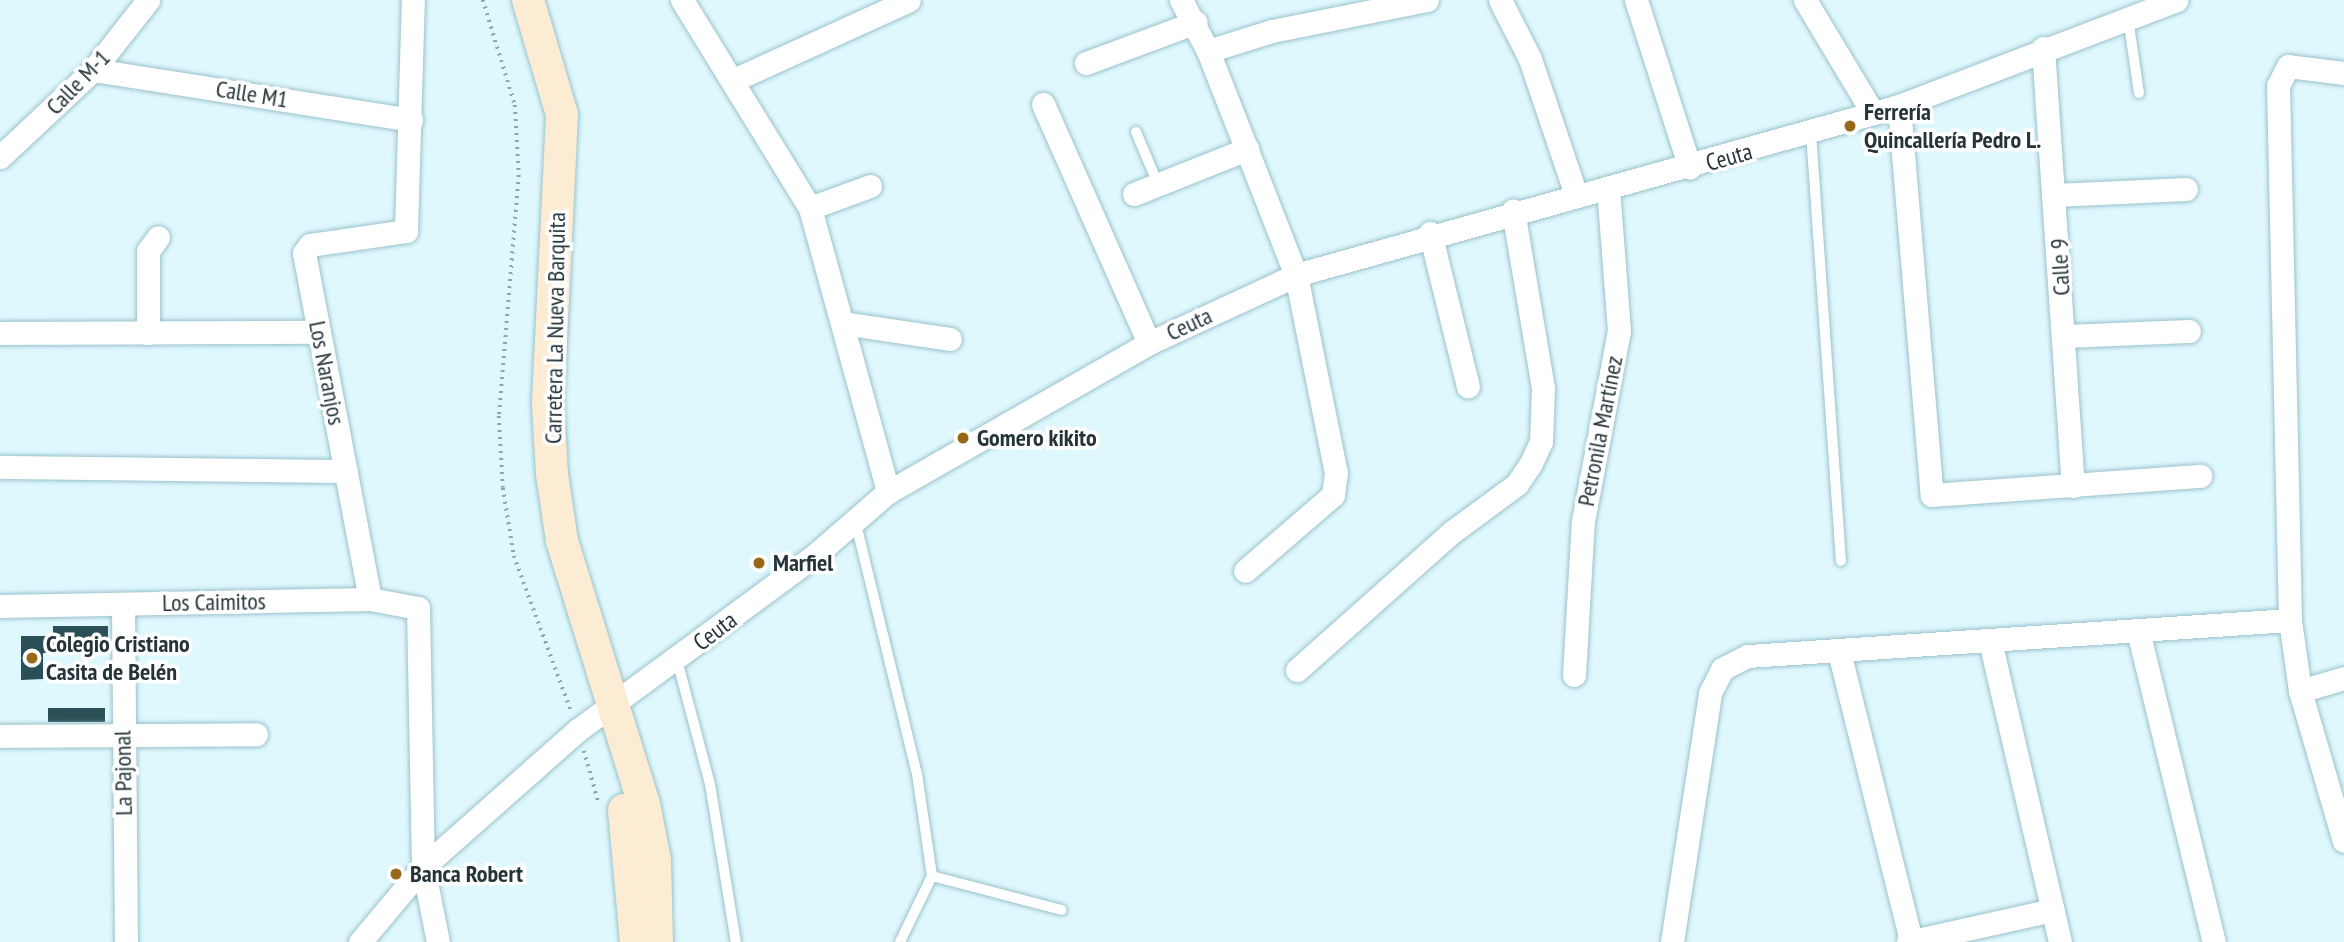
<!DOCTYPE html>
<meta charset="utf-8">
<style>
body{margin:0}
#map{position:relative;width:2344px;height:942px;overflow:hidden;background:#dff8fe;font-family:"PT Sans Narrow",sans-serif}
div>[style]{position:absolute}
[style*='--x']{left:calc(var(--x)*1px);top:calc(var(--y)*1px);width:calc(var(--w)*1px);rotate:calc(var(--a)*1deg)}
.building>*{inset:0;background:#2a4f57;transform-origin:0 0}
.path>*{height:3.5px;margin-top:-1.75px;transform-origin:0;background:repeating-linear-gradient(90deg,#90a5ab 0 2px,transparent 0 7px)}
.roads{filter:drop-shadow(0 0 2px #9ac2cb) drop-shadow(0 0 2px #9ac2cb)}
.lane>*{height:10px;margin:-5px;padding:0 5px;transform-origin:5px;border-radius:5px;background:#fff}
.street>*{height:23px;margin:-11.5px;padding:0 11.5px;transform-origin:11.5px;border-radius:11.5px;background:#fff}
.secondary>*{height:32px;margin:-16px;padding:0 16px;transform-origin:16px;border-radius:16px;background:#fdecd4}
.dots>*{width:19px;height:19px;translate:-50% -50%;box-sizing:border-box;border:4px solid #fff;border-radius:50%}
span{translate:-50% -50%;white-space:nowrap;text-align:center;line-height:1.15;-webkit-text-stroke:7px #fff;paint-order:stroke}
.street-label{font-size:24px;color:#243438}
.poi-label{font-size:24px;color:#243438;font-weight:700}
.left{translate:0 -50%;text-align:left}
</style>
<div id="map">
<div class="building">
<i style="clip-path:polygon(53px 626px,108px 626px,108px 653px,43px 653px,43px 679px,21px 680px,21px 636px,53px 636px)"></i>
<i style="left:48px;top:708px;width:57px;height:14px"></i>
</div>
<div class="path">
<i style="--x:483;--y:0;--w:110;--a:73.1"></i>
<i style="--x:515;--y:105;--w:70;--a:86.7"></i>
<i style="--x:519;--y:175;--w:242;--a:94.7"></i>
<i style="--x:499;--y:416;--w:72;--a:86.8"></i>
<i style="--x:503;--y:488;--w:69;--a:80.8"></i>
<i style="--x:514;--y:556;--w:165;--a:69.8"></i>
<i style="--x:584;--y:751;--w:55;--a:74.2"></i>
</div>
<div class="roads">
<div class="lane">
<i style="--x:2128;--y:18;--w:76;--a:81.7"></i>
<i style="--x:1136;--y:132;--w:56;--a:67.1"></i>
<i style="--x:1811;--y:133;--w:429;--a:86"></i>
<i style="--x:855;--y:520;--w:261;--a:76.3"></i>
<i style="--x:917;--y:774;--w:103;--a:81.6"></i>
<i style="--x:932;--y:876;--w:73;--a:115.9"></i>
<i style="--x:677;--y:660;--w:128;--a:75.1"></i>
<i style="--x:710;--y:784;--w:160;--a:80.7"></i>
<i style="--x:932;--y:876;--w:134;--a:14.7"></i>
</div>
<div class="street">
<i style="--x:682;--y:0;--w:244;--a:58.4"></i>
<i style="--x:810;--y:208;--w:295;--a:74.6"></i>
<i style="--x:1181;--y:0;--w:58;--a:62.1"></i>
<i style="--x:1208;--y:51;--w:241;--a:68.6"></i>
<i style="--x:1296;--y:275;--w:202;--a:78.6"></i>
<i style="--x:1336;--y:473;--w:22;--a:98"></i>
<i style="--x:1333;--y:495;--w:116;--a:139.2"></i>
<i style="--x:1500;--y:0;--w:66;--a:63"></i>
<i style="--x:1530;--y:59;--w:144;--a:71.3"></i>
<i style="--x:1636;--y:0;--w:176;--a:72.2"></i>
<i style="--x:1805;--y:0;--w:132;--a:59"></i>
<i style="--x:2043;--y:48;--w:439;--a:86.1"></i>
<i style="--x:1208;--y:51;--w:67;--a:-17.4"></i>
<i style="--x:1272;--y:31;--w:158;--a:-11.3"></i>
<i style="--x:1086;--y:63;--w:117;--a:-20.4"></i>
<i style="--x:93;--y:70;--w:322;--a:8.9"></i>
<i style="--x:2344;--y:73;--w:56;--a:-172.9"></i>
<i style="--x:2288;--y:66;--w:22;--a:117"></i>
<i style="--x:2278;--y:86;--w:534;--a:88.71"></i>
<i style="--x:2290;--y:620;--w:72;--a:82"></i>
<i style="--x:2300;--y:691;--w:156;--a:73.7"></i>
<i style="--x:736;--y:79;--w:190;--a:-24.5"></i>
<i style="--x:1043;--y:104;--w:261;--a:66.1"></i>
<i style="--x:1899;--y:106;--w:390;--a:85.2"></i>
<i style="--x:1932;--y:495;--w:269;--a:-4.1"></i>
<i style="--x:0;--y:157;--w:127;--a:-43.1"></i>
<i style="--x:93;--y:70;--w:89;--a:-51.8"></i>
<i style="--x:1134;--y:194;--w:122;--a:-21.7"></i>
<i style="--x:2055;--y:195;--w:131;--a:-2.6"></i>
<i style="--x:810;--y:208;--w:64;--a:-20.1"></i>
<i style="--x:1430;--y:233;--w:158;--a:76.1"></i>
<i style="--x:843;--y:323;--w:108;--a:8.5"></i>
<i style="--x:0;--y:333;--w:319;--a:-0.2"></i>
<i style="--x:148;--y:333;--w:82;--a:-90"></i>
<i style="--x:148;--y:251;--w:17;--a:-54"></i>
<i style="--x:2064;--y:336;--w:125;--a:-2.3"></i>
<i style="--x:0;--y:467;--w:346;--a:0.7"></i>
<i style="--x:370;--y:599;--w:352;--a:-100.8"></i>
<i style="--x:304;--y:253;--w:10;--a:-53"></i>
<i style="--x:310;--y:245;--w:97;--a:-8.3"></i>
<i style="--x:406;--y:231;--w:231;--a:-88.3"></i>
<i style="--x:123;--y:604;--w:338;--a:89.5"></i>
<i style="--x:0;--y:606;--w:370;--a:-1.1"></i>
<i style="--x:370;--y:599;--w:49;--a:10.6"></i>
<i style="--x:418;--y:608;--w:259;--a:88.9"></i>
<i style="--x:423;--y:867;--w:76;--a:78.7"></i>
<i style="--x:2138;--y:631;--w:320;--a:76.3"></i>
<i style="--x:1990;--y:641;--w:309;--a:76.9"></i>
<i style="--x:1839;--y:652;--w:298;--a:76"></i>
<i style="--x:1297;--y:670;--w:208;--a:-41.7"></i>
<i style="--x:1452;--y:532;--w:81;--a:-36.4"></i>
<i style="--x:1517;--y:484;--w:25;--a:-56"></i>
<i style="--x:1531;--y:463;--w:23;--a:-65"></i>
<i style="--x:1541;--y:442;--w:54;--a:-87.9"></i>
<i style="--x:1543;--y:388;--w:180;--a:-99.6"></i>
<i style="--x:1574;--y:675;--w:154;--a:-86.7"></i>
<i style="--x:1583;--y:521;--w:193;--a:-79.3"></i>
<i style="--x:1619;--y:331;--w:144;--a:-94.4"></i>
<i style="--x:2300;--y:691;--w:46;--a:-16.5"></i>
<i style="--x:0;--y:736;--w:256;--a:-0.4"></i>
<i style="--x:360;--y:942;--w:98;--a:-50"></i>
<i style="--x:423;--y:867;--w:207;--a:-41.5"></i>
<i style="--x:578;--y:730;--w:293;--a:-36.4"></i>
<i style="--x:814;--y:556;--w:98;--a:-40.9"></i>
<i style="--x:888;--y:492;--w:301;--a:-29.7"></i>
<i style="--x:1149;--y:343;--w:162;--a:-24.8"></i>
<i style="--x:1296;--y:275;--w:626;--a:-15.66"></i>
<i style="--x:1899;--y:106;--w:297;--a:-20.9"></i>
<i style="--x:1672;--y:942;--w:252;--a:-81.3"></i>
<i style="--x:1710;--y:693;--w:27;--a:-63"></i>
<i style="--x:1722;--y:669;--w:29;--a:-27"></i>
<i style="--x:1748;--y:656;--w:543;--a:-3.8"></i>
<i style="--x:1908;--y:942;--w:148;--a:-12.5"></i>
</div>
<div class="secondary">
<i style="--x:528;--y:0;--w:120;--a:73.5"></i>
<i style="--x:562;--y:115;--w:290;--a:92.8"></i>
<i style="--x:548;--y:405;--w:69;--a:86.7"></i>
<i style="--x:552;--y:474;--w:68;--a:81.5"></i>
<i style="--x:562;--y:541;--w:275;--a:72.7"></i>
<i style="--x:644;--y:804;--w:57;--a:78.9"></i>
<i style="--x:655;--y:860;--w:82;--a:88.6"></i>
<i style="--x:624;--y:810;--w:133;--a:84.8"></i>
</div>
</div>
<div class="dots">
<i style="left:1850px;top:126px;background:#986819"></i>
<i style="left:963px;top:438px;background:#986819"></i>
<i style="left:759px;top:563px;background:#986819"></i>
<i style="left:32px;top:658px;background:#986819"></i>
<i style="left:396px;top:874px;background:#986819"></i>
</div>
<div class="street-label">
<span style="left:78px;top:82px;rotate:-46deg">Calle M-1</span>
<span style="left:252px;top:94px;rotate:9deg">Calle M1</span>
<span style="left:1729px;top:157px;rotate:-16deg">Ceuta</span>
<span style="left:2060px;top:267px;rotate:-93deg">Calle 9</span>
<span style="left:1189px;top:324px;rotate:-25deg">Ceuta</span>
<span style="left:555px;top:328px;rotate:-89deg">Carretera La Nueva Barquita</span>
<span style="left:327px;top:373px;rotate:79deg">Los Naranjos</span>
<span style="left:1600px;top:431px;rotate:-79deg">Petronila Martínez</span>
<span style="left:214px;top:602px;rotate:-1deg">Los Caimitos</span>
<span style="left:715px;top:631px;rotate:-37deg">Ceuta</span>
<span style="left:123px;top:773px;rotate:-91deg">La Pajonal</span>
</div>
<div class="poi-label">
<span class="left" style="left:1864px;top:126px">Ferrería<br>Quincallería Pedro L.</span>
<span class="left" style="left:977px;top:438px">Gomero kikito</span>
<span class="left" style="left:773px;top:563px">Marfiel</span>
<span class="left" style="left:46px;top:658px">Colegio Cristiano<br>Casita de Belén</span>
<span class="left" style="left:410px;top:874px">Banca Robert</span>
</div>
</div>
